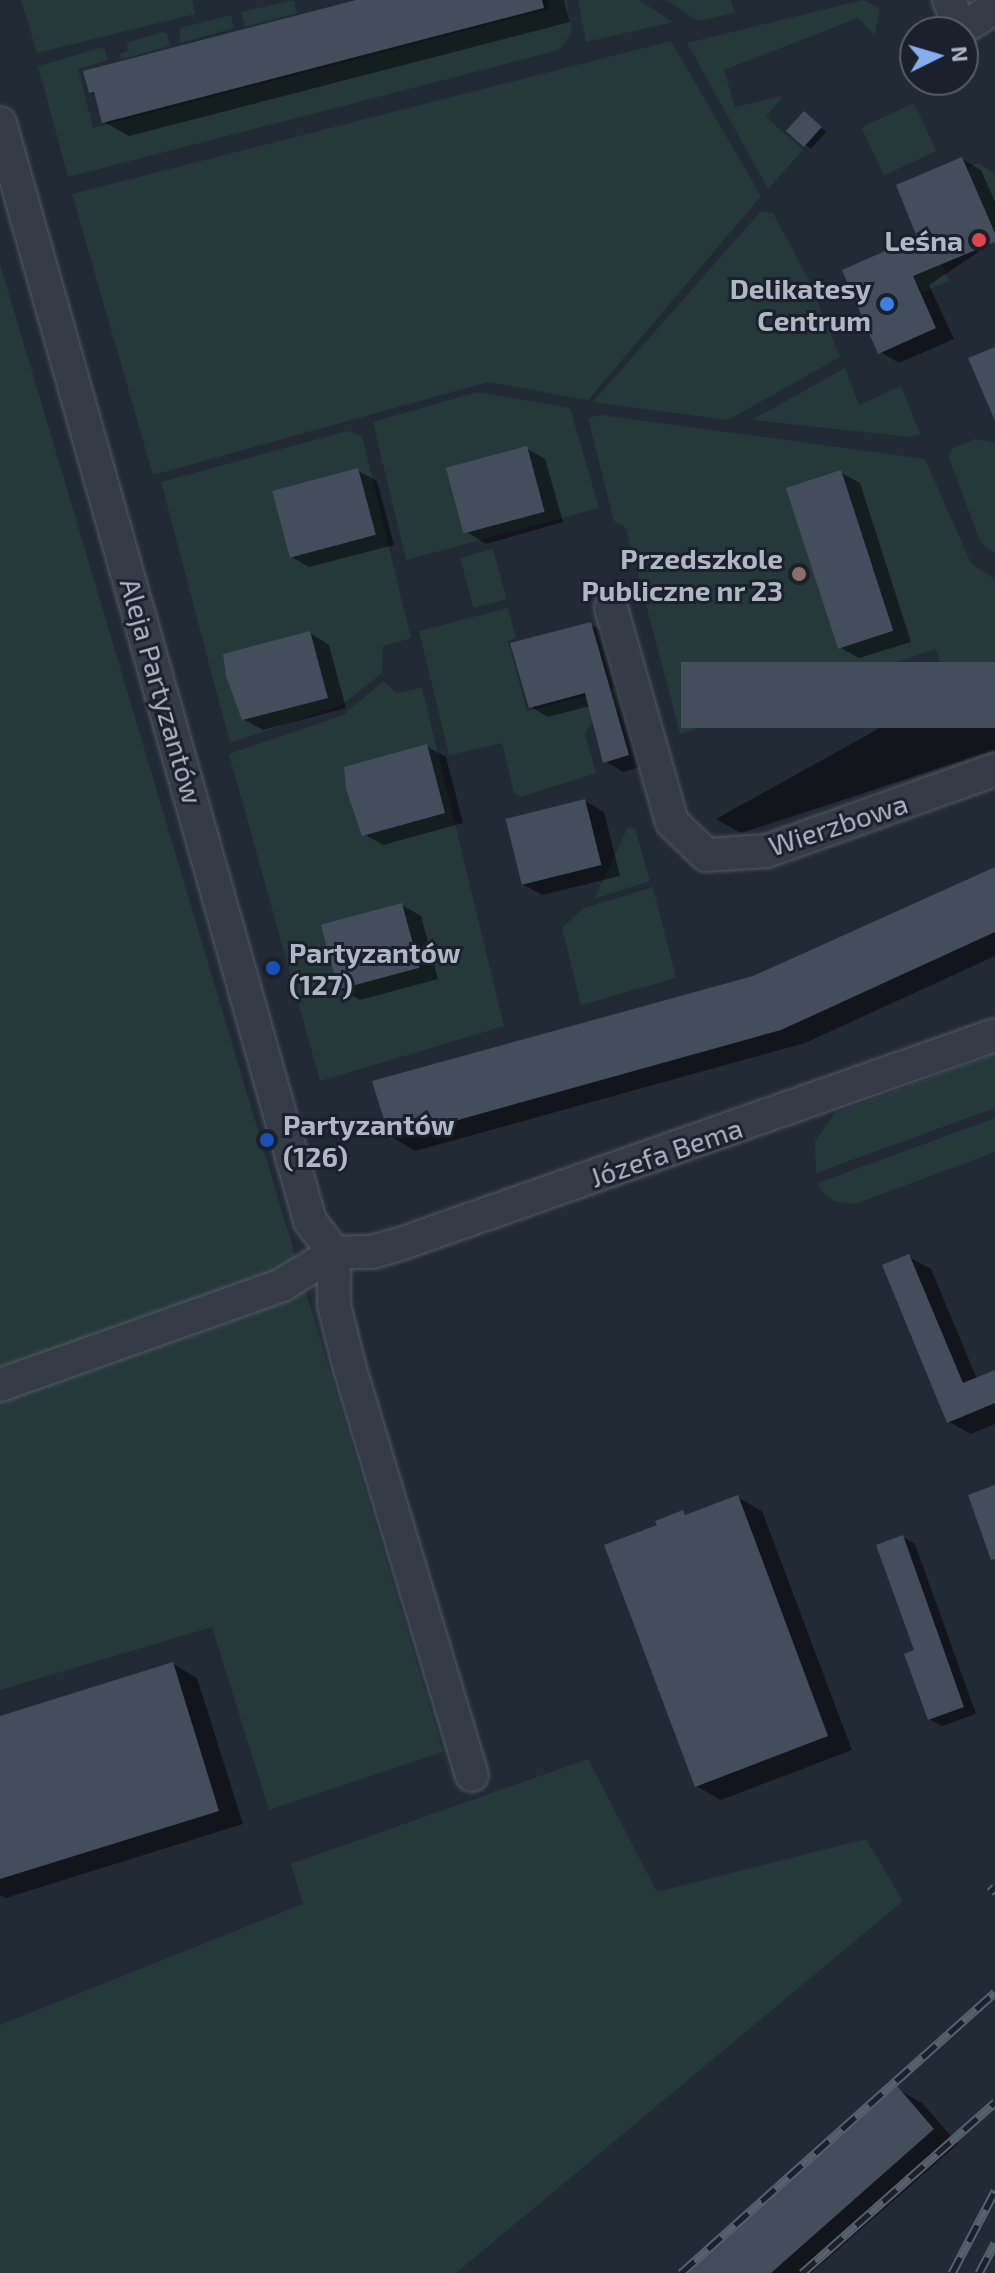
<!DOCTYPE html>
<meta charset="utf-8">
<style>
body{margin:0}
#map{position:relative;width:995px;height:2273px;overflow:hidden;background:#222a36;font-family:"Exo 2",sans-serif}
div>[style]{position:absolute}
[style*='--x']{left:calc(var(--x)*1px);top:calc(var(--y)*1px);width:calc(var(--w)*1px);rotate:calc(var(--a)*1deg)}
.green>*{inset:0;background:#26393a;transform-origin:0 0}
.shadow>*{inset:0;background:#0007}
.building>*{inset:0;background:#434d5b;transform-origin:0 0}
.roads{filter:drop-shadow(0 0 2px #525a65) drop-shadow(0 0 2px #525a65)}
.minor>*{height:32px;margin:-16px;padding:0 16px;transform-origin:16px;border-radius:16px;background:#353c47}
.rail>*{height:9px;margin-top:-4.5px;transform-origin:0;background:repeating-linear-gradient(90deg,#1a212c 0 18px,#57606e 0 36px);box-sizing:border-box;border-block:2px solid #57606e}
.dots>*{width:22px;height:22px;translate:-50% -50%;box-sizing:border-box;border:4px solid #1a212c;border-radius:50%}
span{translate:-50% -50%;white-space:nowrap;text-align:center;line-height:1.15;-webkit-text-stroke:6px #1a212c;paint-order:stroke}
.poi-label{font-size:28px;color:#afb7c4;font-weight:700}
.right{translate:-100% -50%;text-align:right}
.left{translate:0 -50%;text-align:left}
.street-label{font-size:28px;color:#afb7c4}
.north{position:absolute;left:899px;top:16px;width:80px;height:80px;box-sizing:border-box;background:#1a212c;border:2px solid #565d69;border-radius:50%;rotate:85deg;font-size:22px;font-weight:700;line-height:32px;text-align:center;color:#afb7c4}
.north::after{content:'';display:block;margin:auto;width:28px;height:36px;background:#87adf1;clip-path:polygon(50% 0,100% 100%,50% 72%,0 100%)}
</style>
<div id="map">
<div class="green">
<i style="clip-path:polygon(21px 0,192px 0,195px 14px,37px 53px)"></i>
<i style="clip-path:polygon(294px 0,297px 13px,245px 27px,241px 12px)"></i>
<i style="clip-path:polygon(548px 0,566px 0,572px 32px,559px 50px,68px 177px,38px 66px,104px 47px,108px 60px,78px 69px,93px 128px,549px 9px)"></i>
<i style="clip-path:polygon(578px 0,639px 0,673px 22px,586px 42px)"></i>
<i style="clip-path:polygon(666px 0,731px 0,735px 13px,698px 21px)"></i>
<i style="clip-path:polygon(863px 0,880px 8px,875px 35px,858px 18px,724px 70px,735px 107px,783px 96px,766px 117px,803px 150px,768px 189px,687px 43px)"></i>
<i style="clip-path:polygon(231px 15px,234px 28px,180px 43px,180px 28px)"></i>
<i style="clip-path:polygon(163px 32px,167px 34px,170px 46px,121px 59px,120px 54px,128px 51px,126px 43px)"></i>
<i style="clip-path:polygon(671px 41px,761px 196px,588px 400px,488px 382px,153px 475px,72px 194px)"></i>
<i style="left:914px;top:103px;width:53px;height:58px;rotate:65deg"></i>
<i style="clip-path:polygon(979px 163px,995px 174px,995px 233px,967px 168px)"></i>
<i style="clip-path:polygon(761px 211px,773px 213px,808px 278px,840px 357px,728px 420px,593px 402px)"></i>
<i style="clip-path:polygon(923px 254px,930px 269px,942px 264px,949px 281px,921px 293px,906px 261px)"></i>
<i style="clip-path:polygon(0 264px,443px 1752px,269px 1810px,212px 1627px,0 1690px)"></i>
<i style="clip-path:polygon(845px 368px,859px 405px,901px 386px,920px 434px,910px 437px,752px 420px)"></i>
<i style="clip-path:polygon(477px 392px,570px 408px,599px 508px,406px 560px,373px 422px)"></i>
<i style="clip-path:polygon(601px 415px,925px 459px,971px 563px,995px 580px,995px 662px,946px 678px,936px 649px,680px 734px,626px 528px,614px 521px,588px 418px)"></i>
<i style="clip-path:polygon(347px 431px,362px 436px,411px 638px,383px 646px,382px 673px,342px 705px,230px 743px,161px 482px)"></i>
<i style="clip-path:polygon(975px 439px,995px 443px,995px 553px,981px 543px,948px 456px,953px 448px)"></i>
<i style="left:493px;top:549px;width:52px;height:34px;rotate:75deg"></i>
<i style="clip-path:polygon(508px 608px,516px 638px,508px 641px,527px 711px,615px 688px,621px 712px,593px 720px,585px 733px,596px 773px,521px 797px,514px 793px,502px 743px,449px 755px,419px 631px)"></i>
<i style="clip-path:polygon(383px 681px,397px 693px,422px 688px,504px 1026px,320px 1081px,229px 754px,344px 715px)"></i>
<i style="clip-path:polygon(628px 827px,635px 829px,650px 881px,594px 899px)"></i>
<i style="clip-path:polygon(653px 887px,676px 978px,581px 1005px,562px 928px,584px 908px)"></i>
<i style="clip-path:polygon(995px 1054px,995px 1108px,816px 1173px,815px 1141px,835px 1113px)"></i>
<i style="clip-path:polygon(995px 1118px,995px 1152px,855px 1204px,834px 1201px,822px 1192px,818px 1183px)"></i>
<i style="clip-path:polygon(588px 1759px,657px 1892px,866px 1839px,903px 1901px,456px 2273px,0 2273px,0 2025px,303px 1904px,291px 1864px)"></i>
</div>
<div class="shadow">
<i style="clip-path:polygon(364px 0,564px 0,570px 22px,129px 136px,104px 122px,97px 96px,91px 92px)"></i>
<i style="clip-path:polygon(810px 117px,826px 132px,811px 149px,788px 130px)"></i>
<i style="clip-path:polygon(962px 159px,981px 170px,995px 202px,995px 241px,929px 285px,954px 339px,899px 363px,880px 352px,919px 238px)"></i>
<i style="clip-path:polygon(526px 448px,545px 459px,563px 522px,486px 544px,467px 532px)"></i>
<i style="clip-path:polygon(357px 470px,377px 481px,394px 545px,309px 567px,290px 556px)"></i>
<i style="clip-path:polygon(840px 472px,860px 483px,911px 642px,859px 658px,839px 647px)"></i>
<i style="clip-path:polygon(590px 624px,608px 634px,646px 765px,623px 772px,605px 761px,590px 706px,548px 717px,531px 707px)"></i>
<i style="clip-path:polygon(310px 633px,329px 645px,346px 708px,263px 730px,243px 719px)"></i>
<i style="clip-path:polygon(995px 664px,995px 750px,741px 833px,716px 819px)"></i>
<i style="clip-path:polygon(426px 746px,446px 757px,463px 823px,383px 845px,364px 834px)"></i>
<i style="clip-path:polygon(585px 801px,604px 812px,620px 876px,542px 895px,522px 884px)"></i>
<i style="clip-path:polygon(995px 869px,995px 956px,805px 1043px,415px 1151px,392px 1137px)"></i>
<i style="clip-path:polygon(402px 905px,421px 916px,438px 979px,360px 1000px,340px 989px)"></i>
<i style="clip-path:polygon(909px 1257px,931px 1269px,977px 1379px,995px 1371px,995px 1424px,971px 1434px,949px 1422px)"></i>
<i style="clip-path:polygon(737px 1497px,762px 1511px,852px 1750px,721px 1800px,696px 1786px,660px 1527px,683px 1512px,688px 1516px)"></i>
<i style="clip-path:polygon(903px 1537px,915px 1544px,976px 1714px,942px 1726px,929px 1719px)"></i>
<i style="clip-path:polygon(173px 1664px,197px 1678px,243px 1824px,6px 1898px,0 1895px,0 1718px)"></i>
<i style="clip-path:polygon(897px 2089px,922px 2103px,958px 2144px,811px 2273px,689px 2273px)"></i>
</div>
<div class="building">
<i style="clip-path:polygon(356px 0,542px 0,544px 8px,102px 123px,94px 92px,89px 93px,83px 71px)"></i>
<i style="left:804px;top:111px;width:24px;height:27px;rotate:42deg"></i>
<i style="clip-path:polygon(962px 157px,995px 233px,995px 242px,913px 276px,936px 328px,878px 354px,842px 270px,917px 237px,896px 185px)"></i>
<i style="clip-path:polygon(995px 347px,995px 421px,968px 358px)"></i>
<i style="left:527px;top:446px;width:68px;height:84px;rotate:75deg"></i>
<i style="left:358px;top:468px;width:69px;height:89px;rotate:75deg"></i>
<i style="left:841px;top:470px;width:169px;height:58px;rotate:72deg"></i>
<i style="clip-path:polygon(591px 622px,629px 755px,603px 763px,585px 693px,529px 708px,510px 643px)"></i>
<i style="clip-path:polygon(310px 631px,328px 698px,242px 720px,226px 676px,223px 654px)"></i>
<i style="left:995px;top:662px;width:66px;height:314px;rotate:90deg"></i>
<i style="clip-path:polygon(427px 744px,445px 813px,362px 836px,346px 789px,344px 767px)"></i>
<i style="left:585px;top:799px;width:68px;height:82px;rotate:76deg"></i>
<i style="clip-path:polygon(995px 867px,995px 932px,781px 1030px,390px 1139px,372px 1081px,753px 976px)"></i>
<i style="left:402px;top:903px;width:67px;height:84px;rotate:75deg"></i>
<i style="clip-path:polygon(909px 1254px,963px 1383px,995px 1370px,995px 1403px,947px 1423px,882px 1265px)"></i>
<i style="clip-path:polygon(995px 1485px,995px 1559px,991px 1560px,968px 1495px)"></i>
<i style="clip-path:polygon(738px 1495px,828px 1736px,695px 1787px,604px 1545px,657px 1525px,655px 1521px,683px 1510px,685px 1515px)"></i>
<i style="clip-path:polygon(903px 1535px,964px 1707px,928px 1720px,904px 1654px,914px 1650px,876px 1545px)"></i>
<i style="clip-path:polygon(173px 1662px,219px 1811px,0 1879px,0 1716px)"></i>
<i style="clip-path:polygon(897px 2086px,934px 2129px,771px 2273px,686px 2273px)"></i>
</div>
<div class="roads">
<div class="minor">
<i style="--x:949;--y:0;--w:31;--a:68"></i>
<i style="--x:961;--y:29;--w:40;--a:-32"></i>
<i style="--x:0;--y:123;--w:1141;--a:74.23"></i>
<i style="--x:310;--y:1221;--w:40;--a:53"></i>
<i style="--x:611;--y:608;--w:223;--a:74.1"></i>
<i style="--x:672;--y:822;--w:47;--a:44.1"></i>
<i style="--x:706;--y:855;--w:61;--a:-3.8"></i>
<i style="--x:767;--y:851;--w:242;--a:-19.6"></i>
<i style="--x:334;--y:1253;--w:52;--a:90"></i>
<i style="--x:334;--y:1305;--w:66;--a:76"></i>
<i style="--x:350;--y:1369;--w:424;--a:73.3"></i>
<i style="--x:0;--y:1385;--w:299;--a:-19.5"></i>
<i style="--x:282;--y:1285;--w:61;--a:-31.6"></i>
<i style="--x:334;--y:1253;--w:38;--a:-2"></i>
<i style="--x:372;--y:1252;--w:35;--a:-16"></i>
<i style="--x:406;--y:1242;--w:624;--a:-19.36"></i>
</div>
</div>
<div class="rail">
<i style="--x:990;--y:1892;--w:7;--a:-45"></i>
<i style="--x:681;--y:2273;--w:421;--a:-41.8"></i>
<i style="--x:802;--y:2273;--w:258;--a:-41.5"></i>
<i style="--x:952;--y:2273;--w:93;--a:-62.3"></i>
<i style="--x:979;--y:2273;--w:34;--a:-62"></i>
</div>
<div class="dots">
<i style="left:979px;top:240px;background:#e0444e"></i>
<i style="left:887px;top:304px;background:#3f7fe0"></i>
<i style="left:799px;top:574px;background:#8d6e63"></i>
<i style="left:273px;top:968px;background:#1a4fb4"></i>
<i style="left:267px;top:1140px;background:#1a4fb4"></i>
</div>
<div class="poi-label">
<span class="right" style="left:963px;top:240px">Leśna</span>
<span class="right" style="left:871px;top:304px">Delikatesy<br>Centrum</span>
<span class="right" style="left:783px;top:574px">Przedszkole<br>Publiczne nr 23</span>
<span class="left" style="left:289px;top:968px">Partyzantów<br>(127)</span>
<span class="left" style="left:283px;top:1140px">Partyzantów<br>(126)</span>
</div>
<div class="street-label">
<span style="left:162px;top:691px;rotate:74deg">Aleja Partyzantów</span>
<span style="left:838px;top:824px;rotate:-18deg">Wierzbowa</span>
<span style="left:666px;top:1152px;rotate:-19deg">Józefa Bema</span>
</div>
<div class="north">N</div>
</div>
